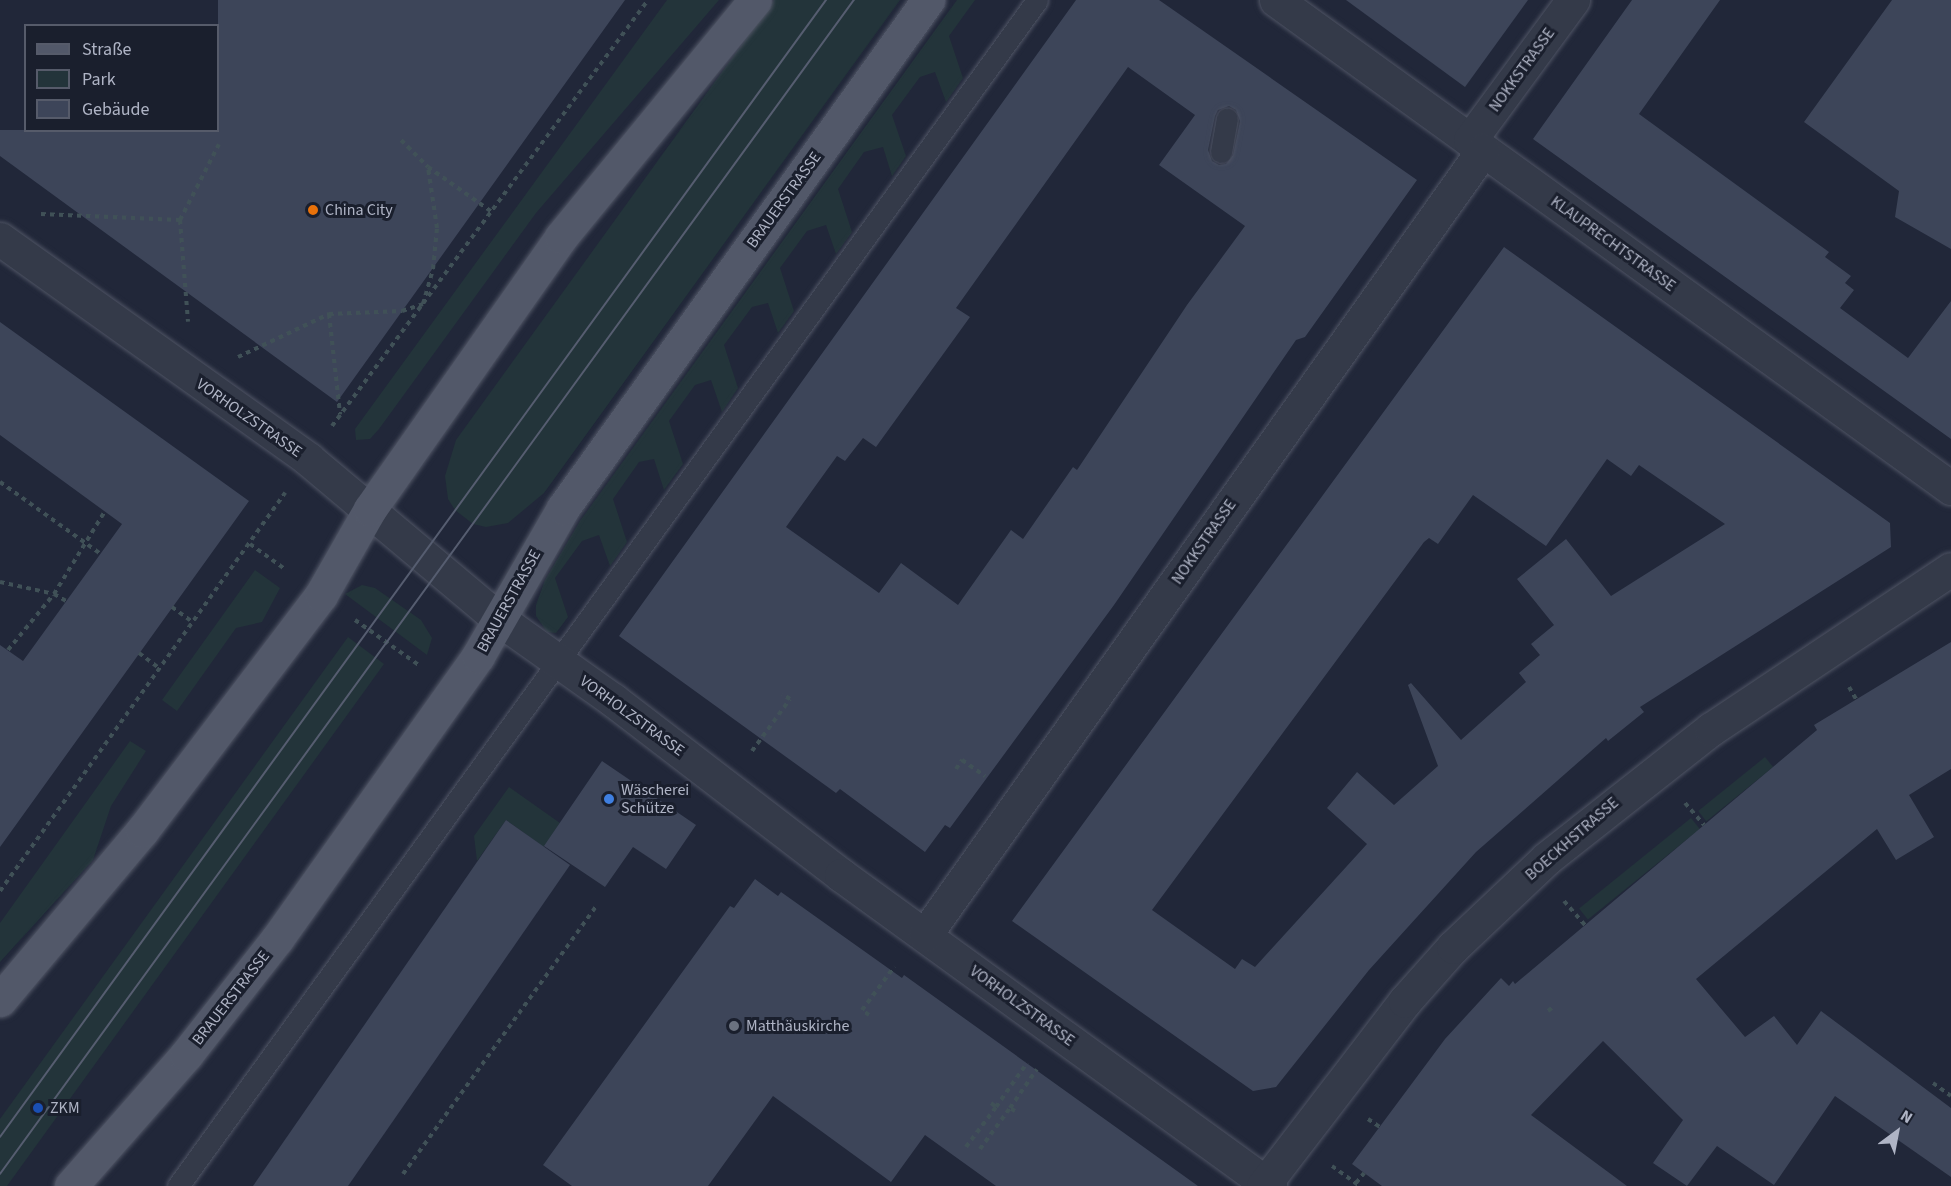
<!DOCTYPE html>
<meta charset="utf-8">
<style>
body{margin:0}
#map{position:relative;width:1951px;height:1186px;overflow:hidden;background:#212739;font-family:"Source Sans 3",sans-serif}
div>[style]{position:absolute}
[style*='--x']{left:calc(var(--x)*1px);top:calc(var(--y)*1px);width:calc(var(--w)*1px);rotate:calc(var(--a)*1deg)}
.green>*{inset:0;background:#23343a;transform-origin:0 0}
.building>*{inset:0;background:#3d4559}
.path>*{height:4px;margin-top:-2px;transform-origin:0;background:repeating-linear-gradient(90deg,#405157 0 4.5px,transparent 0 9px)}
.roads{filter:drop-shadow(0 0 2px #4f5464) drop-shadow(0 0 2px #4f5464)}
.lane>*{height:21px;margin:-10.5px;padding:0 10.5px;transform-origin:10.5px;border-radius:10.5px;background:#343a49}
.street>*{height:33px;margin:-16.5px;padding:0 16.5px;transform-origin:16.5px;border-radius:16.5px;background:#343a49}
.primary>*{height:33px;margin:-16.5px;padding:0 16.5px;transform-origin:16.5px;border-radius:16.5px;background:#525869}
.tram>*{height:1.5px;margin:-0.75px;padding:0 0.75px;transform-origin:0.75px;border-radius:0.75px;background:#565d70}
.dots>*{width:16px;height:16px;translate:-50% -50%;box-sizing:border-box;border:3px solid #1a1f2d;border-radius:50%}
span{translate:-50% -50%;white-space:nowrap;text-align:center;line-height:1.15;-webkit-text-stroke:6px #1a1f2d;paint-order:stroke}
.street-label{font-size:16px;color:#afb4c5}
.poi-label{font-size:16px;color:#afb4c5}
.left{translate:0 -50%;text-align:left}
.legend{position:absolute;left:24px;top:24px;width:195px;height:108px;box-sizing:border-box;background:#1a1f2d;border:2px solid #565b6a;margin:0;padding:8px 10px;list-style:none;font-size:18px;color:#afb4c5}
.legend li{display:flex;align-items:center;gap:12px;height:30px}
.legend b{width:30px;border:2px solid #565b6a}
.north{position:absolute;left:1867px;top:1102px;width:60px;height:60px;-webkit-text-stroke:4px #1a1f2d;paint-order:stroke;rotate:32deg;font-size:16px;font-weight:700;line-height:24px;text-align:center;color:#afb4c5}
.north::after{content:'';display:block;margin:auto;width:21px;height:27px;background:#afb4c5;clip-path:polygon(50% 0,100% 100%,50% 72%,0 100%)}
</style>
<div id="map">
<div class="green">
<i style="clip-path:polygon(667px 0,719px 0,536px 213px,379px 429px,370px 439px,356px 440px,355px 429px)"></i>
<i style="clip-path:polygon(774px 0,900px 0,544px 493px,508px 523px,486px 527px,473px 524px,455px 510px,448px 499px,445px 476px,456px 440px)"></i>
<i style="clip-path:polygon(957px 0,975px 0,949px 36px,963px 78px,946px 102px,935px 72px,920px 77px,892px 115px,906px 156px,892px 176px,883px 147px,864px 152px,838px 189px,852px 232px,836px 254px,826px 225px,807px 231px,780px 268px,794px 311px,778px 333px,768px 303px,752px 307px,724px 345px,738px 388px,722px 412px,711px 380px,695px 385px,669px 421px,683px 464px,664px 490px,654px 459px,639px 462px,613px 499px,627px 542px,610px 566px,599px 535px,582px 541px,555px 578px,568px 617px,556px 633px,547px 632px,536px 616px,536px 605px,545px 580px,580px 521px)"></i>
<i style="clip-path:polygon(255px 570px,280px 588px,262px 622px,236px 628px,177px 711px,162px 700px)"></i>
<i style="clip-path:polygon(362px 585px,375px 588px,421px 620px,432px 638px,427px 655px,345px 594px)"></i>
<i style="clip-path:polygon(348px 637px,384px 664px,7px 1186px,0 1186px,0 1119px)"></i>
<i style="clip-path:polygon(130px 741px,146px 751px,111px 806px,93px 860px,0 962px,0 923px)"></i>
<i style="left:1765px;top:757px;width:13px;height:86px;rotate:51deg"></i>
<i style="clip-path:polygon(509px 787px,560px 823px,544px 847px,506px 820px,477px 861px,474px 836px)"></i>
<i style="left:1691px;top:818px;width:14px;height:144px;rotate:51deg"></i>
</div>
<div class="building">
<i style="clip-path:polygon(218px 0,625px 0,337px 402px,0 156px,0 130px,218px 130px)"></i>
<i style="clip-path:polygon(evenodd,1076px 0,1159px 0,1417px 180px,1305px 337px,1296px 340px,1114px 605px,950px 828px,945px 825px,925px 852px,840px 789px,836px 793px,619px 636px,1076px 0,1128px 67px,1195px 115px,1159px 165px,1245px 226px,1187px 305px,1077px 470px,1073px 467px,1023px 539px,1011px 530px,958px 605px,901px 563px,879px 593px,786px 527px,837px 456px,845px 461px,863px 438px,876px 447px,970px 317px,956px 308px,1128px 67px,1076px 0,1229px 106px,1236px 110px,1240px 121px,1233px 155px,1226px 164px,1219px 165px,1212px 161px,1208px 150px,1215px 116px,1218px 110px,1229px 106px)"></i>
<i style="clip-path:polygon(1346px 0,1528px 0,1465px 87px)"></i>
<i style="clip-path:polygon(1632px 0,1720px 0,1639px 114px,1829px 252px,1825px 257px,1851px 276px,1845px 283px,1854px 290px,1840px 308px,1908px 358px,1951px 301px,1951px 439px,1533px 139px)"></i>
<i style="clip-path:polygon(1892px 0,1951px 0,1951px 249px,1895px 217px,1899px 191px,1804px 122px)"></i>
<i style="clip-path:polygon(evenodd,1504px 247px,1890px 523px,1891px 547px,1640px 707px,1644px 712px,1608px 741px,1606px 738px,1476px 852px,1369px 970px,1276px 1087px,1253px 1091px,1012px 921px,1504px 247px,1607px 459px,1631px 476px,1639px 465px,1725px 524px,1611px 596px,1566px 539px,1517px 579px,1554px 625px,1531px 644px,1540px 655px,1519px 673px,1526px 682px,1461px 740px,1411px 683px,1408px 685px,1438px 766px,1394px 805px,1357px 772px,1327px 808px,1367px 844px,1255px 967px,1242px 959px,1235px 969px,1152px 910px,1424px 542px,1429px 538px,1438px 544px,1473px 495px,1546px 546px,1607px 459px)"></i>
<i style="clip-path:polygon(0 322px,249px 501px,0 847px,0 645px,23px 661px,122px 524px,0 435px)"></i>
<i style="clip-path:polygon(1951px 642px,1951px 769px,1909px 795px,1934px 837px,1896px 860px,1877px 829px,1696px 979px,1745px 1037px,1774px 1016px,1797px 1045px,1821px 1011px,1951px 1108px,1951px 1177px,1835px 1096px,1774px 1185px,1717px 1146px,1687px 1186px,1653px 1163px,1683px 1120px,1603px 1041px,1531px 1115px,1627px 1186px,1382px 1186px,1352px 1164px,1445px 1039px,1501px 978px,1509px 986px,1513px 981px,1515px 984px,1817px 730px,1814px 725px)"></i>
<i style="clip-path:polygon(602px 761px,696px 825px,666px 869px,633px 847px,605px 887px,544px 846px)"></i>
<i style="clip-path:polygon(506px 820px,570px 865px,436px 1059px,348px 1186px,253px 1186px)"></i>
<i style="clip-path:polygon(755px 879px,778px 896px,781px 892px,902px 978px,904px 975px,1198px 1186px,996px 1186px,925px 1135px,891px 1182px,773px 1096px,708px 1186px,572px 1186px,543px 1165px,730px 906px,734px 908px)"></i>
</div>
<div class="path">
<i style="--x:401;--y:140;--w:38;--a:45"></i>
<i style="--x:428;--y:167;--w:78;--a:35.1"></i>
<i style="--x:41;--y:214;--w:139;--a:2.5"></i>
<i style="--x:180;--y:220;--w:85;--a:-62.8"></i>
<i style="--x:180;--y:220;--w:102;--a:85.5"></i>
<i style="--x:329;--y:314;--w:101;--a:83.7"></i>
<i style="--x:238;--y:357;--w:101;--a:-25.3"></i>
<i style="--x:329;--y:314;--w:73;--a:-2.4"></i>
<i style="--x:402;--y:311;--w:22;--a:-18"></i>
<i style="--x:423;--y:304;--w:36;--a:-74"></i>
<i style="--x:433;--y:269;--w:41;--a:-84.4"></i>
<i style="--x:437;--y:228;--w:62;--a:-98.4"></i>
<i style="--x:332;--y:426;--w:530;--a:-53.43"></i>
<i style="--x:0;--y:482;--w:124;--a:35.5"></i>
<i style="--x:250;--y:544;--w:44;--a:35.8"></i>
<i style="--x:0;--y:582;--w:55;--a:12.5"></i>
<i style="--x:54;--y:594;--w:14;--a:30"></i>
<i style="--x:172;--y:607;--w:26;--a:36"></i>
<i style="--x:355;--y:620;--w:80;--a:35.3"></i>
<i style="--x:8;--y:650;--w:72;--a:-50.6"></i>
<i style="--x:54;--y:594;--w:97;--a:-58.4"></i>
<i style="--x:139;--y:653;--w:26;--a:37"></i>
<i style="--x:1849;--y:687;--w:14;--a:60"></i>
<i style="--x:752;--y:751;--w:64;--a:-53.8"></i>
<i style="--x:790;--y:699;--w:9;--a:-148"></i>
<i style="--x:956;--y:769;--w:11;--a:-56"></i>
<i style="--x:962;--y:760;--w:28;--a:35"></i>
<i style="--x:1685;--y:803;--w:29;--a:49"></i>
<i style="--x:0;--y:891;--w:490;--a:-54.4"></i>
<i style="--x:1564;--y:901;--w:32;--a:49"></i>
<i style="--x:1548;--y:1011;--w:8;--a:-40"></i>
<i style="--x:869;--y:1015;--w:9;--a:-144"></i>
<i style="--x:862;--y:1010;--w:54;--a:-53.3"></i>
<i style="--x:1933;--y:1083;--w:22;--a:36"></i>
<i style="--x:991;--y:1103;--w:6;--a:39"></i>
<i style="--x:996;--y:1107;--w:54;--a:-54.8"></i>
<i style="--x:1015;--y:1111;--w:6;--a:-149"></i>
<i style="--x:1010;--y:1108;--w:47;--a:-55.3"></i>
<i style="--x:1368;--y:1119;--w:14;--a:34"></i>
<i style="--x:966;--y:1147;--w:50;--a:-53.1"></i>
<i style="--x:980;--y:1149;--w:51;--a:-53.8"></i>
<i style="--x:1332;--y:1166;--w:34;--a:36"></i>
<i style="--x:403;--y:1174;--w:330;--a:-54.2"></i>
<i style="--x:1356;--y:1183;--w:13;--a:-51"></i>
</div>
<div class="roads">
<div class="lane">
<i style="--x:1221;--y:152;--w:34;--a:-80"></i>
<i style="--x:178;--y:1186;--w:1464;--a:-54.08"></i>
</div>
<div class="street">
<i style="--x:1276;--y:0;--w:833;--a:35.87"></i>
<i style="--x:1470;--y:140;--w:174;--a:-53.7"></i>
<i style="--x:0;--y:239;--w:379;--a:35.5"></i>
<i style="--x:308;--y:459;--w:249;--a:40"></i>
<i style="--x:499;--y:619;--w:140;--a:35.4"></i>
<i style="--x:613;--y:700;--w:287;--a:37.5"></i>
<i style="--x:841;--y:875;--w:530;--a:35.94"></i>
<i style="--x:925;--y:935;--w:963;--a:-54.59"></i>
<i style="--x:1263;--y:1186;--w:233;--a:-52.5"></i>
<i style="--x:1405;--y:1001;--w:72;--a:-48.4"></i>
<i style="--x:1453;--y:947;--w:129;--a:-43.4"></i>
<i style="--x:1547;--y:858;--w:209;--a:-38.2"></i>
<i style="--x:1711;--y:729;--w:288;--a:-33.7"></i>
</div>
<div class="primary">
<i style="--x:0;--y:1000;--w:221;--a:-50"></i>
<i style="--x:142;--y:831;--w:296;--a:-52.8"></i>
<i style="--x:321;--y:595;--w:99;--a:-60.3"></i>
<i style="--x:370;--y:509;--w:332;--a:-54.9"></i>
<i style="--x:561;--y:237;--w:306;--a:-50.7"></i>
<i style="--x:71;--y:1186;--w:174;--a:-48.7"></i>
<i style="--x:186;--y:1055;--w:147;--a:-51.9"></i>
<i style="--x:277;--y:939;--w:347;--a:-54.6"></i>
<i style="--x:478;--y:656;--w:171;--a:-60.1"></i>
<i style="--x:563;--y:508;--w:626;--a:-54.3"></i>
</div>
</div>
<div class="tram">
<i style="--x:0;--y:1137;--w:1405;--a:-54"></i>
<i style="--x:0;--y:1174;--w:1452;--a:-53.97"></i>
</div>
<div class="dots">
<i style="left:313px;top:210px;background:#e8710a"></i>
<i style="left:609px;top:799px;background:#3f7fe0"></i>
<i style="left:734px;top:1026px;background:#6b7280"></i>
<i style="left:38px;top:1108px;background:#1a4fb4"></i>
</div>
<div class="street-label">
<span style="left:1522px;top:70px;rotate:-54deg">NOKKSTRASSE</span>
<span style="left:784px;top:200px;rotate:-54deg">BRAUERSTRASSE</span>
<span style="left:1613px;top:244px;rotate:36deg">KLAUPRECHTSTRASSE</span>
<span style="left:249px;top:418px;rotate:35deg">VORHOLZSTRASSE</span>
<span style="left:1204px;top:542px;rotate:-55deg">NOKKSTRASSE</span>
<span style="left:509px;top:601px;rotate:-61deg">BRAUERSTRASSE</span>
<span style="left:632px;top:716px;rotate:36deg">VORHOLZSTRASSE</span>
<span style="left:1572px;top:839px;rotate:-41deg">BOECKHSTRASSE</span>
<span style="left:231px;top:998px;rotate:-52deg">BRAUERSTRASSE</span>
<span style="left:1022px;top:1006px;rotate:36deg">VORHOLZSTRASSE</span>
</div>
<div class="poi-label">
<span class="left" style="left:325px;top:210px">China City</span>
<span class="left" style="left:621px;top:799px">Wäscherei<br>Schütze</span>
<span class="left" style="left:746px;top:1026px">Matthäuskirche</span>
<span class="left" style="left:50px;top:1108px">ZKM</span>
</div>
<ul class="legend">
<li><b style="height:8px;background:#525869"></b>Straße</li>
<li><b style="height:16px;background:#23343a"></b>Park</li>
<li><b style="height:16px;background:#3d4559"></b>Gebäude</li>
</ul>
<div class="north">N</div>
</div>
